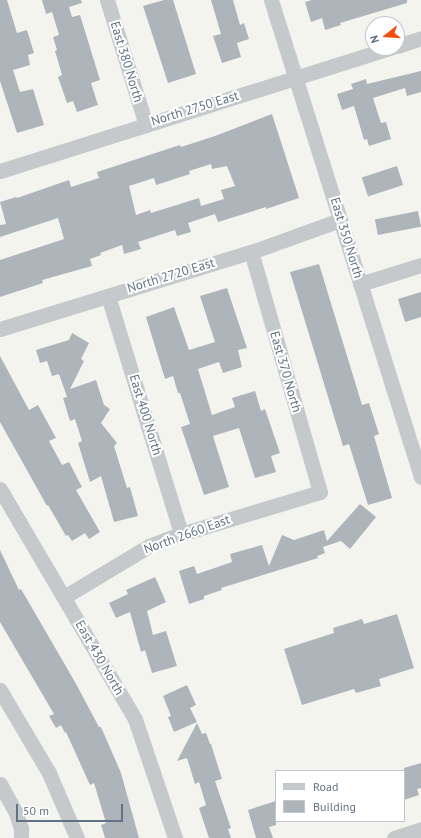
<!DOCTYPE html>
<style>
body{margin:0}
#map{position:relative;width:421px;height:838px;overflow:hidden;background:#f4f4ef;font-family:"PT Sans",sans-serif}
div>[style]{position:absolute}
[style*='--x']{left:calc(var(--x)*1px);top:calc(var(--y)*1px);width:calc(var(--w)*1px);rotate:calc(var(--a)*1deg)}
.building>*{inset:0;background:#adb5ba;transform-origin:0 0}
.minor>*{height:15px;margin:-7.5px;padding:0 7.5px;transform-origin:7.5px;border-radius:7.5px;background:#c6c9cc}
span{translate:-50% -50%;white-space:nowrap;text-align:center;line-height:1.15;-webkit-text-stroke:4px #fff;paint-order:stroke}
.street-label{font-size:13px;color:#607283}
.legend{position:absolute;left:275px;top:770px;width:130px;height:52px;box-sizing:border-box;background:#fff;border:1px solid #bfc7cd;margin:0;padding:5px 7px;list-style:none;font-size:12px;color:#607283}
.legend li{display:flex;align-items:center;gap:8px;height:20px}
.legend b{width:20px;border:1px solid #bfc7cd}
.north{position:absolute;left:365px;top:16px;width:40px;height:40px;box-sizing:border-box;background:#fff;border:1px solid #bfc7cd;border-radius:50%;rotate:253deg;font-size:11px;font-weight:700;line-height:16px;text-align:center;color:#607283}
.north::after{content:'';display:block;margin:auto;width:14px;height:18px;background:#f34f10;clip-path:polygon(50% 0,100% 100%,50% 72%,0 100%)}
.scale{position:absolute;left:16px;top:804px;width:107px;height:18px;box-sizing:border-box;border:2px solid #607283;border-top:0;padding-left:5px;font-size:12px;line-height:14px;white-space:nowrap;color:#607283;-webkit-text-stroke:3px #fff;paint-order:stroke}
</style>
<div id="map">
<div class="building">
<i style="clip-path:polygon(0 0,7px 0,17px 33px,27px 30px,34px 53px,28px 55px,30px 65px,13px 70px,20px 92px,33px 89px,44px 125px,17px 133px,0 81px)"></i>
<i style="clip-path:polygon(42px 0,81px 0,82px 3px,69px 7px,72px 17px,80px 15px,100px 80px,91px 83px,98px 105px,77px 112px,73px 101px,67px 103px,58px 77px,62px 75px,55px 51px,57px 50px,53px 37px,59px 35px,52px 12px,46px 14px)"></i>
<i style="clip-path:polygon(164px 0,173px 0,196px 74px,168px 83px,143px 6px)"></i>
<i style="clip-path:polygon(211px 0,233px 0,240px 25px,244px 23px,249px 39px,237px 43px,241px 57px,222px 63px,213px 36px,221px 34px)"></i>
<i style="clip-path:polygon(312px 0,407px 0,407px 3px,340px 23px,341px 25px,325px 30px,322px 18px,311px 22px,305px 2px)"></i>
<i style="clip-path:polygon(421px 71px,421px 92px,407px 96px,405px 88px,373px 98px,381px 123px,386px 122px,391px 139px,369px 146px,367px 139px,364px 140px,354px 106px,342px 110px,337px 94px,353px 89px,351px 84px,366px 79px,367px 84px)"></i>
<i style="clip-path:polygon(evenodd,272px 114px,299px 198px,266px 209px,266px 207px,218px 222px,215px 214px,188px 223px,191px 232px,177px 236px,175px 230px,138px 242px,141px 249px,124px 254px,122px 245px,100px 253px,101px 255px,90px 259px,92px 266px,42px 280px,43px 283px,0 297px,0 260px,64px 239px,58px 218px,0 237px,0 225px,6px 224px,0 202px,16px 197px,17px 198px,69px 180px,71px 187px,99px 178px,97px 172px,180px 145px,181px 147px,215px 136px,272px 114px,211px 164px,212px 169px,227px 166px,235px 186px,221px 190px,224px 199px,201px 206px,199px 198px,151px 213px,150px 210px,136px 215px,129px 186px,154px 178px,156px 185px,190px 174px,189px 171px,211px 164px)"></i>
<i style="left:397px;top:166px;width:20px;height:37px;rotate:72deg"></i>
<i style="left:418px;top:211px;width:16px;height:44px;rotate:79deg"></i>
<i style="clip-path:polygon(319px 264px,362px 405px,369px 403px,379px 434px,374px 436px,392px 498px,368px 505px,349px 444px,343px 446px,290px 272px)"></i>
<i style="clip-path:polygon(227px 288px,247px 348px,238px 350px,242px 367px,223px 373px,219px 362px,198px 369px,212px 415px,235px 407px,232px 398px,255px 391px,261px 411px,265px 409px,280px 453px,271px 456px,276px 472px,255px 478px,239px 428px,213px 436px,229px 487px,204px 495px,181px 427px,190px 424px,180px 393px,178px 393px,173px 376px,165px 379px,146px 317px,174px 307px,189px 350px,215px 342px,200px 296px)"></i>
<i style="clip-path:polygon(421px 292px,421px 317px,405px 322px,398px 299px)"></i>
<i style="clip-path:polygon(72px 333px,89px 343px,81px 359px,84px 361px,70px 389px,96px 380px,104px 405px,110px 409px,101px 423px,117px 443px,114px 446px,127px 488px,130px 487px,138px 516px,114px 522px,101px 476px,90px 482px,78px 443px,82px 441px,75px 419px,70px 421px,63px 398px,67px 397px,59px 374px,52px 376px,47px 361px,40px 363px,36px 350px,69px 340px)"></i>
<i style="clip-path:polygon(0 356px,29px 410px,38px 405px,56px 438px,49px 441px,62px 465px,69px 462px,82px 487px,76px 490px,100px 532px,89px 539px,85px 533px,72px 541px,68px 535px,66px 536px,48px 505px,47px 506px,0 422px)"></i>
<i style="clip-path:polygon(360px 504px,376px 517px,350px 549px,341px 541px,323px 547px,325px 553px,317px 556px,318px 558px,221px 588px,222px 590px,204px 596px,204px 599px,189px 604px,179px 571px,194px 566px,197px 574px,232px 562px,230px 554px,262px 545px,269px 566px,282px 535px,294px 540px,324px 530px,327px 541px)"></i>
<i style="clip-path:polygon(0 550px,19px 590px,21px 589px,75px 682px,99px 727px,101px 727px,121px 773px,139px 838px,105px 838px,101px 825px,106px 823px,94px 783px,90px 785px,66px 732px,65px 733px,61px 725px,56px 728px,49px 716px,54px 714px,0 622px)"></i>
<i style="clip-path:polygon(155px 577px,166px 602px,147px 611px,153px 635px,166px 631px,177px 666px,152px 673px,145px 650px,141px 652px,130px 612px,116px 618px,109px 603px,128px 594px,126px 590px)"></i>
<i style="clip-path:polygon(397px 614px,414px 668px,379px 679px,381px 686px,356px 693px,354px 689px,302px 705px,284px 649px,334px 633px,333px 628px,362px 619px,364px 624px)"></i>
<i style="clip-path:polygon(187px 685px,196px 705px,190px 708px,197px 722px,174px 732px,168px 717px,171px 716px,163px 696px)"></i>
<i style="clip-path:polygon(197px 723px,202px 734px,206px 733px,210px 744px,211px 744px,222px 779px,215px 781px,231px 828px,228px 829px,231px 838px,209px 838px,199px 808px,206px 805px,199px 782px,195px 784px,187px 758px,177px 761px)"></i>
<i style="clip-path:polygon(421px 763px,421px 788px,417px 789px,419px 795px,404px 800px,404px 768px)"></i>
<i style="clip-path:polygon(276px 801px,276px 825px,269px 827px,273px 838px,256px 838px,248px 810px)"></i>
</div>
<div class="minor">
<i style="--x:107;--y:0;--w:131;--a:72.7"></i>
<i style="--x:271;--y:0;--w:500;--a:72.54"></i>
<i style="--x:397;--y:46;--w:25;--a:-18"></i>
<i style="--x:0;--y:171;--w:410;--a:-17.5"></i>
<i style="--x:360;--y:284;--w:64;--a:-17.3"></i>
<i style="--x:108;--y:296;--w:249;--a:72.9"></i>
<i style="--x:0;--y:329;--w:263;--a:-17.1"></i>
<i style="--x:251;--y:252;--w:95;--a:-19.8"></i>
<i style="--x:0;--y:489;--w:267;--a:59.6"></i>
<i style="--x:135;--y:719;--w:126;--a:71.4"></i>
<i style="--x:64;--y:597;--w:99;--a:-31"></i>
<i style="--x:149;--y:546;--w:34;--a:-21"></i>
<i style="--x:181;--y:534;--w:145;--a:-16.8"></i>
<i style="--x:320;--y:492;--w:250;--a:-106"></i>
<i style="--x:0;--y:690;--w:96;--a:59.4"></i>
<i style="--x:49;--y:773;--w:71;--a:66.7"></i>
<i style="--x:0;--y:784;--w:33;--a:61"></i>
<i style="--x:16;--y:813;--w:16;--a:72"></i>
<i style="--x:21;--y:828;--w:10;--a:90"></i>
<i style="--x:394;--y:838;--w:28;--a:-18"></i>
</div>
<div class="street-label">
<span style="left:126px;top:62px;rotate:73deg">East 380 North</span>
<span style="left:195px;top:109px;rotate:-17deg">North 2750 East</span>
<span style="left:346px;top:238px;rotate:73deg">East 350 North</span>
<span style="left:171px;top:276px;rotate:-17deg">North 2720 East</span>
<span style="left:285px;top:372px;rotate:74deg">East 370 North</span>
<span style="left:145px;top:415px;rotate:73deg">East 400 North</span>
<span style="left:187px;top:535px;rotate:-20deg">North 2660 East</span>
<span style="left:99px;top:658px;rotate:60deg">East 430 North</span>
</div>
<ul class="legend">
<li><b style="height:5px;background:#c6c9cc"></b>Road</li>
<li><b style="height:11px;background:#adb5ba"></b>Building</li>
</ul>
<div class="north">N</div>
<div class="scale">50 m</div>
</div>
